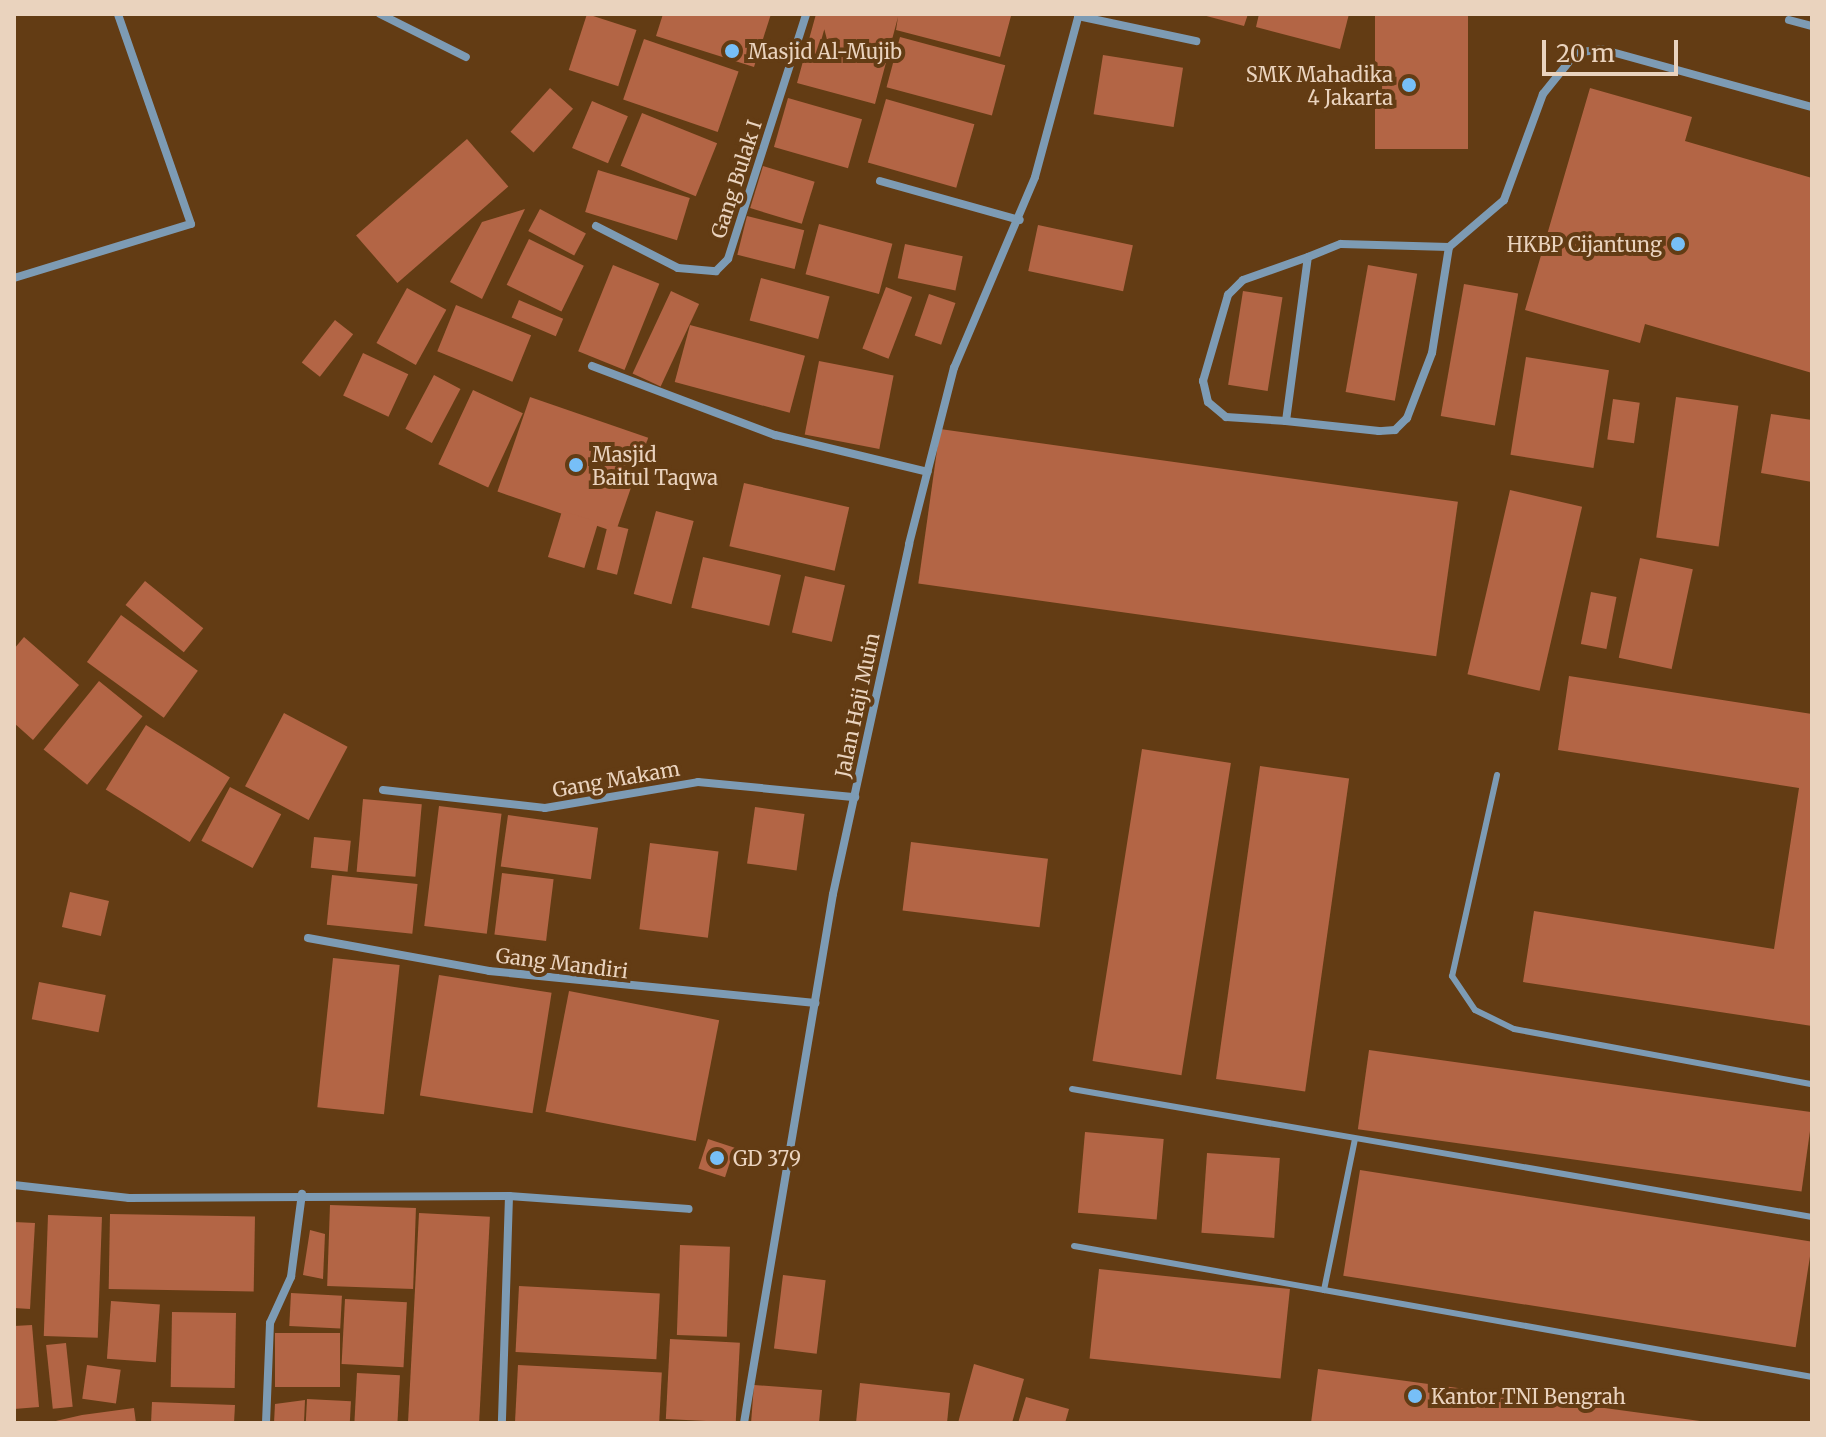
<!DOCTYPE html>
<style>
body{margin:0}
#map{position:relative;width:1826px;height:1437px;overflow:hidden;background:#633c14;font-family:Merriweather,serif}
div>[style]{position:absolute}
[style*='--x']{left:calc(var(--x)*1px);top:calc(var(--y)*1px);width:calc(var(--w)*1px);rotate:calc(var(--a)*1deg)}
.building>*{inset:0;background:#b36545;transform-origin:0 0}
.service>*{height:6px;margin:-3px;padding:0 3px;transform-origin:3px;border-radius:3px;background:#7d9bb4}
.minor>*{height:8px;margin:-4px;padding:0 4px;transform-origin:4px;border-radius:4px;background:#7d9bb4}
.dots>*{width:22px;height:22px;translate:-50% -50%;box-sizing:border-box;border:4px solid #633c14;border-radius:50%}
span{translate:-50% -50%;white-space:nowrap;text-align:center;line-height:1.15;-webkit-text-stroke:8px #633c14;paint-order:stroke}
.poi-label{font-size:20px;color:#ead3be}
.left{translate:0 -50%;text-align:left}
.right{translate:-100% -50%;text-align:right}
.street-label{font-size:20px;color:#ead3be}
.frame{position:absolute;inset:0;border:16px solid #ead3be;pointer-events:none}
.scale{position:absolute;left:1542px;top:40px;width:136px;height:36px;box-sizing:border-box;border:4px solid #ead3be;border-top:0;padding-left:10px;font-size:24px;line-height:28px;white-space:nowrap;color:#ead3be;-webkit-text-stroke:6px #633c14;paint-order:stroke}
</style>
<div id="map">
<div class="building">
<i style="left:587px;top:14px;width:52px;height:59px;rotate:18deg"></i>
<i style="clip-path:polygon(663px 14px,771px 14px,754px 67px,656px 36px)"></i>
<i style="clip-path:polygon(816px 14px,1005px 14px,1011px 16px,1000px 57px,896px 30px,898px 17px,875px 104px,797px 83px)"></i>
<i style="clip-path:polygon(1199px 14px,1248px 14px,1244px 26px)"></i>
<i style="clip-path:polygon(1259px 14px,1349px 14px,1340px 49px,1256px 27px)"></i>
<i style="left:1375px;top:14px;width:93px;height:135px"></i>
<i style="left:900px;top:37px;width:109px;height:52px;rotate:15deg"></i>
<i style="left:644px;top:39px;width:100px;height:64px;rotate:19deg"></i>
<i style="left:1103px;top:55px;width:81px;height:60px;rotate:9deg"></i>
<i style="left:550px;top:88px;width:31px;height:59px;rotate:42deg"></i>
<i style="clip-path:polygon(1590px 88px,1692px 117px,1685px 141px,1812px 178px,1812px 373px,1645px 324px,1640px 343px,1525px 310px)"></i>
<i style="left:788px;top:98px;width:77px;height:51px;rotate:16deg"></i>
<i style="left:886px;top:99px;width:92px;height:66px;rotate:16deg"></i>
<i style="left:592px;top:101px;width:39px;height:51px;rotate:23deg"></i>
<i style="left:642px;top:113px;width:81px;height:57px;rotate:22deg"></i>
<i style="left:467px;top:139px;width:63px;height:147px;rotate:49deg"></i>
<i style="left:763px;top:166px;width:54px;height:44px;rotate:17deg"></i>
<i style="left:598px;top:170px;width:96px;height:44px;rotate:17deg"></i>
<i style="clip-path:polygon(525px 209px,482px 299px,450px 282px,482px 222px)"></i>
<i style="left:540px;top:209px;width:52px;height:25px;rotate:28deg"></i>
<i style="left:747px;top:216px;width:59px;height:40px;rotate:14deg"></i>
<i style="left:819px;top:224px;width:76px;height:52px;rotate:15deg"></i>
<i style="left:1038px;top:225px;width:97px;height:47px;rotate:12deg"></i>
<i style="left:529px;top:239px;width:61px;height:51px;rotate:26deg"></i>
<i style="left:905px;top:244px;width:59px;height:35px;rotate:12deg"></i>
<i style="left:613px;top:265px;width:50px;height:93px;rotate:22deg"></i>
<i style="left:1368px;top:265px;width:50px;height:129px;rotate:10deg"></i>
<i style="left:761px;top:278px;width:71px;height:44px;rotate:15deg"></i>
<i style="left:1464px;top:284px;width:55px;height:134px;rotate:10deg"></i>
<i style="left:886px;top:287px;width:28px;height:66px;rotate:21deg"></i>
<i style="left:407px;top:288px;width:45px;height:63px;rotate:29deg"></i>
<i style="left:671px;top:291px;width:31px;height:91px;rotate:25deg"></i>
<i style="left:1243px;top:291px;width:40px;height:95px;rotate:9deg"></i>
<i style="left:929px;top:294px;width:28px;height:44px;rotate:19deg"></i>
<i style="left:519px;top:300px;width:48px;height:19px;rotate:23deg"></i>
<i style="left:456px;top:305px;width:81px;height:50px;rotate:22deg"></i>
<i style="left:335px;top:320px;width:23px;height:54px;rotate:38deg"></i>
<i style="left:690px;top:325px;width:119px;height:59px;rotate:15deg"></i>
<i style="left:363px;top:353px;width:50px;height:47px;rotate:25deg"></i>
<i style="left:1526px;top:357px;width:84px;height:99px;rotate:9deg"></i>
<i style="left:819px;top:361px;width:76px;height:75px;rotate:11deg"></i>
<i style="left:434px;top:375px;width:30px;height:61px;rotate:28deg"></i>
<i style="left:473px;top:390px;width:55px;height:82px;rotate:25deg"></i>
<i style="left:530px;top:397px;width:125px;height:100px;rotate:19deg"></i>
<i style="left:1676px;top:397px;width:63px;height:142px;rotate:8deg"></i>
<i style="left:1613px;top:399px;width:27px;height:41px;rotate:8deg"></i>
<i style="clip-path:polygon(1771px 414px,1812px 420px,1812px 482px,1761px 473px)"></i>
<i style="left:940px;top:429px;width:523px;height:156px;rotate:8deg"></i>
<i style="left:744px;top:483px;width:108px;height:65px;rotate:13deg"></i>
<i style="left:1510px;top:490px;width:74px;height:189px;rotate:13deg"></i>
<i style="left:562px;top:511px;width:38px;height:48px;rotate:17deg"></i>
<i style="left:656px;top:511px;width:39px;height:86px;rotate:15deg"></i>
<i style="left:608px;top:524px;width:21px;height:47px;rotate:14deg"></i>
<i style="left:703px;top:557px;width:80px;height:52px;rotate:13deg"></i>
<i style="left:1640px;top:558px;width:54px;height:102px;rotate:12deg"></i>
<i style="left:805px;top:576px;width:41px;height:58px;rotate:13deg"></i>
<i style="left:145px;top:581px;width:75px;height:31px;rotate:39deg"></i>
<i style="left:1591px;top:592px;width:26px;height:53px;rotate:11deg"></i>
<i style="left:121px;top:615px;width:95px;height:58px;rotate:36deg"></i>
<i style="clip-path:polygon(24px 637px,79px 685px,33px 740px,14px 723px,14px 649px)"></i>
<i style="clip-path:polygon(1569px 676px,1812px 714px,1812px 1026px,1523px 982px,1534px 911px,1774px 949px,1799px 788px,1558px 750px)"></i>
<i style="left:99px;top:681px;width:56px;height:88px;rotate:39deg"></i>
<i style="left:284px;top:713px;width:72px;height:83px;rotate:28deg"></i>
<i style="left:146px;top:725px;width:99px;height:76px;rotate:32deg"></i>
<i style="left:1142px;top:749px;width:90px;height:316px;rotate:9deg"></i>
<i style="left:1260px;top:766px;width:90px;height:316px;rotate:8deg"></i>
<i style="left:230px;top:787px;width:58px;height:61px;rotate:28deg"></i>
<i style="left:363px;top:799px;width:59px;height:73px;rotate:5deg"></i>
<i style="left:439px;top:806px;width:63px;height:121px;rotate:7deg"></i>
<i style="left:755px;top:807px;width:50px;height:57px;rotate:8deg"></i>
<i style="left:508px;top:815px;width:91px;height:52px;rotate:8deg"></i>
<i style="left:314px;top:837px;width:37px;height:31px;rotate:6deg"></i>
<i style="left:911px;top:842px;width:138px;height:69px;rotate:7deg"></i>
<i style="left:650px;top:843px;width:69px;height:87px;rotate:7deg"></i>
<i style="left:502px;top:873px;width:52px;height:62px;rotate:7deg"></i>
<i style="left:332px;top:875px;width:86px;height:50px;rotate:6deg"></i>
<i style="left:70px;top:892px;width:40px;height:36px;rotate:13deg"></i>
<i style="left:333px;top:958px;width:67px;height:150px;rotate:6deg"></i>
<i style="left:439px;top:975px;width:114px;height:122px;rotate:9deg"></i>
<i style="left:39px;top:982px;width:68px;height:38px;rotate:11deg"></i>
<i style="left:569px;top:991px;width:153px;height:123px;rotate:11deg"></i>
<i style="left:1369px;top:1050px;width:448px;height:80px;rotate:8deg"></i>
<i style="left:1085px;top:1132px;width:79px;height:81px;rotate:5deg"></i>
<i style="left:708px;top:1139px;width:28px;height:31px;rotate:18deg"></i>
<i style="left:1207px;top:1153px;width:73px;height:80px;rotate:4deg"></i>
<i style="left:1360px;top:1170px;width:458px;height:107px;rotate:9deg"></i>
<i style="left:330px;top:1205px;width:86px;height:81px;rotate:2deg"></i>
<i style="left:419px;top:1213px;width:71px;height:210px;rotate:3deg"></i>
<i style="left:110px;top:1214px;width:145px;height:75px;rotate:1deg"></i>
<i style="left:48px;top:1215px;width:54px;height:121px;rotate:2deg"></i>
<i style="clip-path:polygon(14px 1222px,35px 1223px,30px 1309px,14px 1308px)"></i>
<i style="clip-path:polygon(310px 1230px,325px 1234px,323px 1279px,303px 1275px)"></i>
<i style="left:680px;top:1245px;width:50px;height:90px;rotate:2deg"></i>
<i style="left:1099px;top:1269px;width:192px;height:90px;rotate:6deg"></i>
<i style="left:783px;top:1275px;width:43px;height:74px;rotate:7deg"></i>
<i style="left:519px;top:1286px;width:141px;height:66px;rotate:3deg"></i>
<i style="left:291px;top:1293px;width:51px;height:33px;rotate:3deg"></i>
<i style="left:345px;top:1299px;width:62px;height:65px;rotate:3deg"></i>
<i style="left:111px;top:1301px;width:49px;height:58px;rotate:4deg"></i>
<i style="left:172px;top:1312px;width:64px;height:75px;rotate:1deg"></i>
<i style="clip-path:polygon(32px 1325px,39px 1407px,14px 1409px,14px 1326px)"></i>
<i style="left:275px;top:1333px;width:65px;height:54px"></i>
<i style="left:670px;top:1339px;width:70px;height:80px;rotate:3deg"></i>
<i style="left:66px;top:1343px;width:64px;height:20px;rotate:84deg"></i>
<i style="clip-path:polygon(974px 1364px,1024px 1379px,1012px 1423px,958px 1423px)"></i>
<i style="left:87px;top:1365px;width:34px;height:34px;rotate:8deg"></i>
<i style="left:518px;top:1365px;width:144px;height:58px;rotate:3deg"></i>
<i style="clip-path:polygon(1318px 1369px,1700px 1421px,1700px 1423px,1311px 1423px)"></i>
<i style="left:357px;top:1373px;width:43px;height:50px;rotate:3deg"></i>
<i style="clip-path:polygon(860px 1383px,950px 1393px,947px 1423px,856px 1423px)"></i>
<i style="clip-path:polygon(754px 1385px,822px 1390px,819px 1423px,751px 1423px)"></i>
<i style="clip-path:polygon(1026px 1397px,1069px 1409px,1065px 1423px,1018px 1423px)"></i>
<i style="left:307px;top:1399px;width:44px;height:24px;rotate:3deg"></i>
<i style="clip-path:polygon(305px 1400px,304px 1423px,274px 1423px,275px 1404px)"></i>
<i style="clip-path:polygon(152px 1402px,235px 1405px,234px 1423px,151px 1423px)"></i>
<i style="clip-path:polygon(134px 1408px,136px 1423px,47px 1423px,82px 1415px)"></i>
</div>
<div class="service">
<i style="--x:1497;--y:775;--w:206;--a:102.6"></i>
<i style="--x:1452;--y:976;--w:41;--a:55.9"></i>
<i style="--x:1475;--y:1010;--w:43;--a:26"></i>
<i style="--x:1514;--y:1029;--w:303;--a:10.5"></i>
<i style="--x:1072;--y:1089;--w:751;--a:9.81"></i>
<i style="--x:1074;--y:1246;--w:254;--a:10"></i>
<i style="--x:1324;--y:1290;--w:154;--a:-78.4"></i>
<i style="--x:1324;--y:1290;--w:496;--a:10.1"></i>
</div>
<div class="minor">
<i style="--x:380;--y:14;--w:96;--a:26.6"></i>
<i style="--x:1078;--y:16;--w:121;--a:12"></i>
<i style="--x:1789;--y:20;--w:24;--a:15"></i>
<i style="--x:880;--y:181;--w:145;--a:15.6"></i>
<i style="--x:596;--y:226;--w:92;--a:27.1"></i>
<i style="--x:678;--y:268;--w:38;--a:5"></i>
<i style="--x:716;--y:271;--w:17;--a:-45"></i>
<i style="--x:728;--y:259;--w:257;--a:-72.3"></i>
<i style="--x:1449;--y:247;--w:107;--a:99.1"></i>
<i style="--x:1432;--y:353;--w:70;--a:111"></i>
<i style="--x:1407;--y:418;--w:17;--a:135"></i>
<i style="--x:1395;--y:430;--w:16;--a:176"></i>
<i style="--x:1379;--y:431;--w:94;--a:-173.9"></i>
<i style="--x:1286;--y:421;--w:165;--a:-82.4"></i>
<i style="--x:1308;--y:257;--w:35;--a:-22"></i>
<i style="--x:1341;--y:244;--w:108;--a:1.6"></i>
<i style="--x:1449;--y:247;--w:72;--a:-40.5"></i>
<i style="--x:1504;--y:200;--w:113;--a:-69.8"></i>
<i style="--x:1543;--y:94;--w:53;--a:-51.2"></i>
<i style="--x:1576;--y:53;--w:25;--a:-9"></i>
<i style="--x:1601;--y:49;--w:219;--a:15.4"></i>
<i style="--x:14;--y:278;--w:185;--a:-17"></i>
<i style="--x:191;--y:224;--w:222;--a:-109.2"></i>
<i style="--x:592;--y:366;--w:196;--a:20.7"></i>
<i style="--x:775;--y:435;--w:157;--a:13.6"></i>
<i style="--x:1286;--y:421;--w:60;--a:-176.2"></i>
<i style="--x:1226;--y:417;--w:23;--a:-140"></i>
<i style="--x:1208;--y:402;--w:22;--a:-103"></i>
<i style="--x:1203;--y:381;--w:90;--a:-73.8"></i>
<i style="--x:1228;--y:295;--w:21;--a:-45"></i>
<i style="--x:1243;--y:280;--w:69;--a:-19.5"></i>
<i style="--x:383;--y:790;--w:163;--a:6.3"></i>
<i style="--x:545;--y:808;--w:155;--a:-9.6"></i>
<i style="--x:698;--y:782;--w:158;--a:5.5"></i>
<i style="--x:308;--y:938;--w:184;--a:10.3"></i>
<i style="--x:489;--y:971;--w:328;--a:5.6"></i>
<i style="--x:14;--y:1185;--w:116;--a:6.4"></i>
<i style="--x:129;--y:1198;--w:380;--a:-0.3"></i>
<i style="--x:509;--y:1196;--w:227;--a:91.8"></i>
<i style="--x:509;--y:1196;--w:180;--a:4.1"></i>
<i style="--x:266;--y:1423;--w:100;--a:-87.7"></i>
<i style="--x:270;--y:1323;--w:51;--a:-65.5"></i>
<i style="--x:291;--y:1277;--w:84;--a:-82.5"></i>
<i style="--x:744;--y:1423;--w:536;--a:-80.45"></i>
<i style="--x:833;--y:894;--w:358;--a:-77.7"></i>
<i style="--x:909;--y:544;--w:182;--a:-75.7"></i>
<i style="--x:954;--y:368;--w:207;--a:-67"></i>
<i style="--x:1035;--y:177;--w:169;--a:-74.9"></i>
</div>
<div class="dots">
<i style="left:732px;top:51px;background:#77bff7"></i>
<i style="left:1409px;top:85px;background:#77bff7"></i>
<i style="left:1678px;top:244px;background:#77bff7"></i>
<i style="left:576px;top:465px;background:#77bff7"></i>
<i style="left:717px;top:1158px;background:#77bff7"></i>
<i style="left:1415px;top:1396px;background:#77bff7"></i>
</div>
<div class="poi-label">
<span class="left" style="left:748px;top:51px">Masjid Al-Mujib</span>
<span class="right" style="left:1393px;top:86px">SMK Mahadika<br>4 Jakarta</span>
<span class="right" style="left:1662px;top:244px">HKBP Cijantung</span>
<span class="left" style="left:592px;top:466px">Masjid<br>Baitul Taqwa</span>
<span class="left" style="left:733px;top:1158px">GD 379</span>
<span class="left" style="left:1431px;top:1396px">Kantor TNI Bengrah</span>
</div>
<div class="street-label">
<span style="left:736px;top:179px;rotate:-72deg">Gang Bulak I</span>
<span style="left:857px;top:705px;rotate:-78deg">Jalan Haji Muin</span>
<span style="left:616px;top:779px;rotate:-10deg">Gang Makam</span>
<span style="left:562px;top:963px;rotate:7deg">Gang Mandiri</span>
</div>
<div class="frame"></div>
<div class="scale">20 m</div>
</div>
